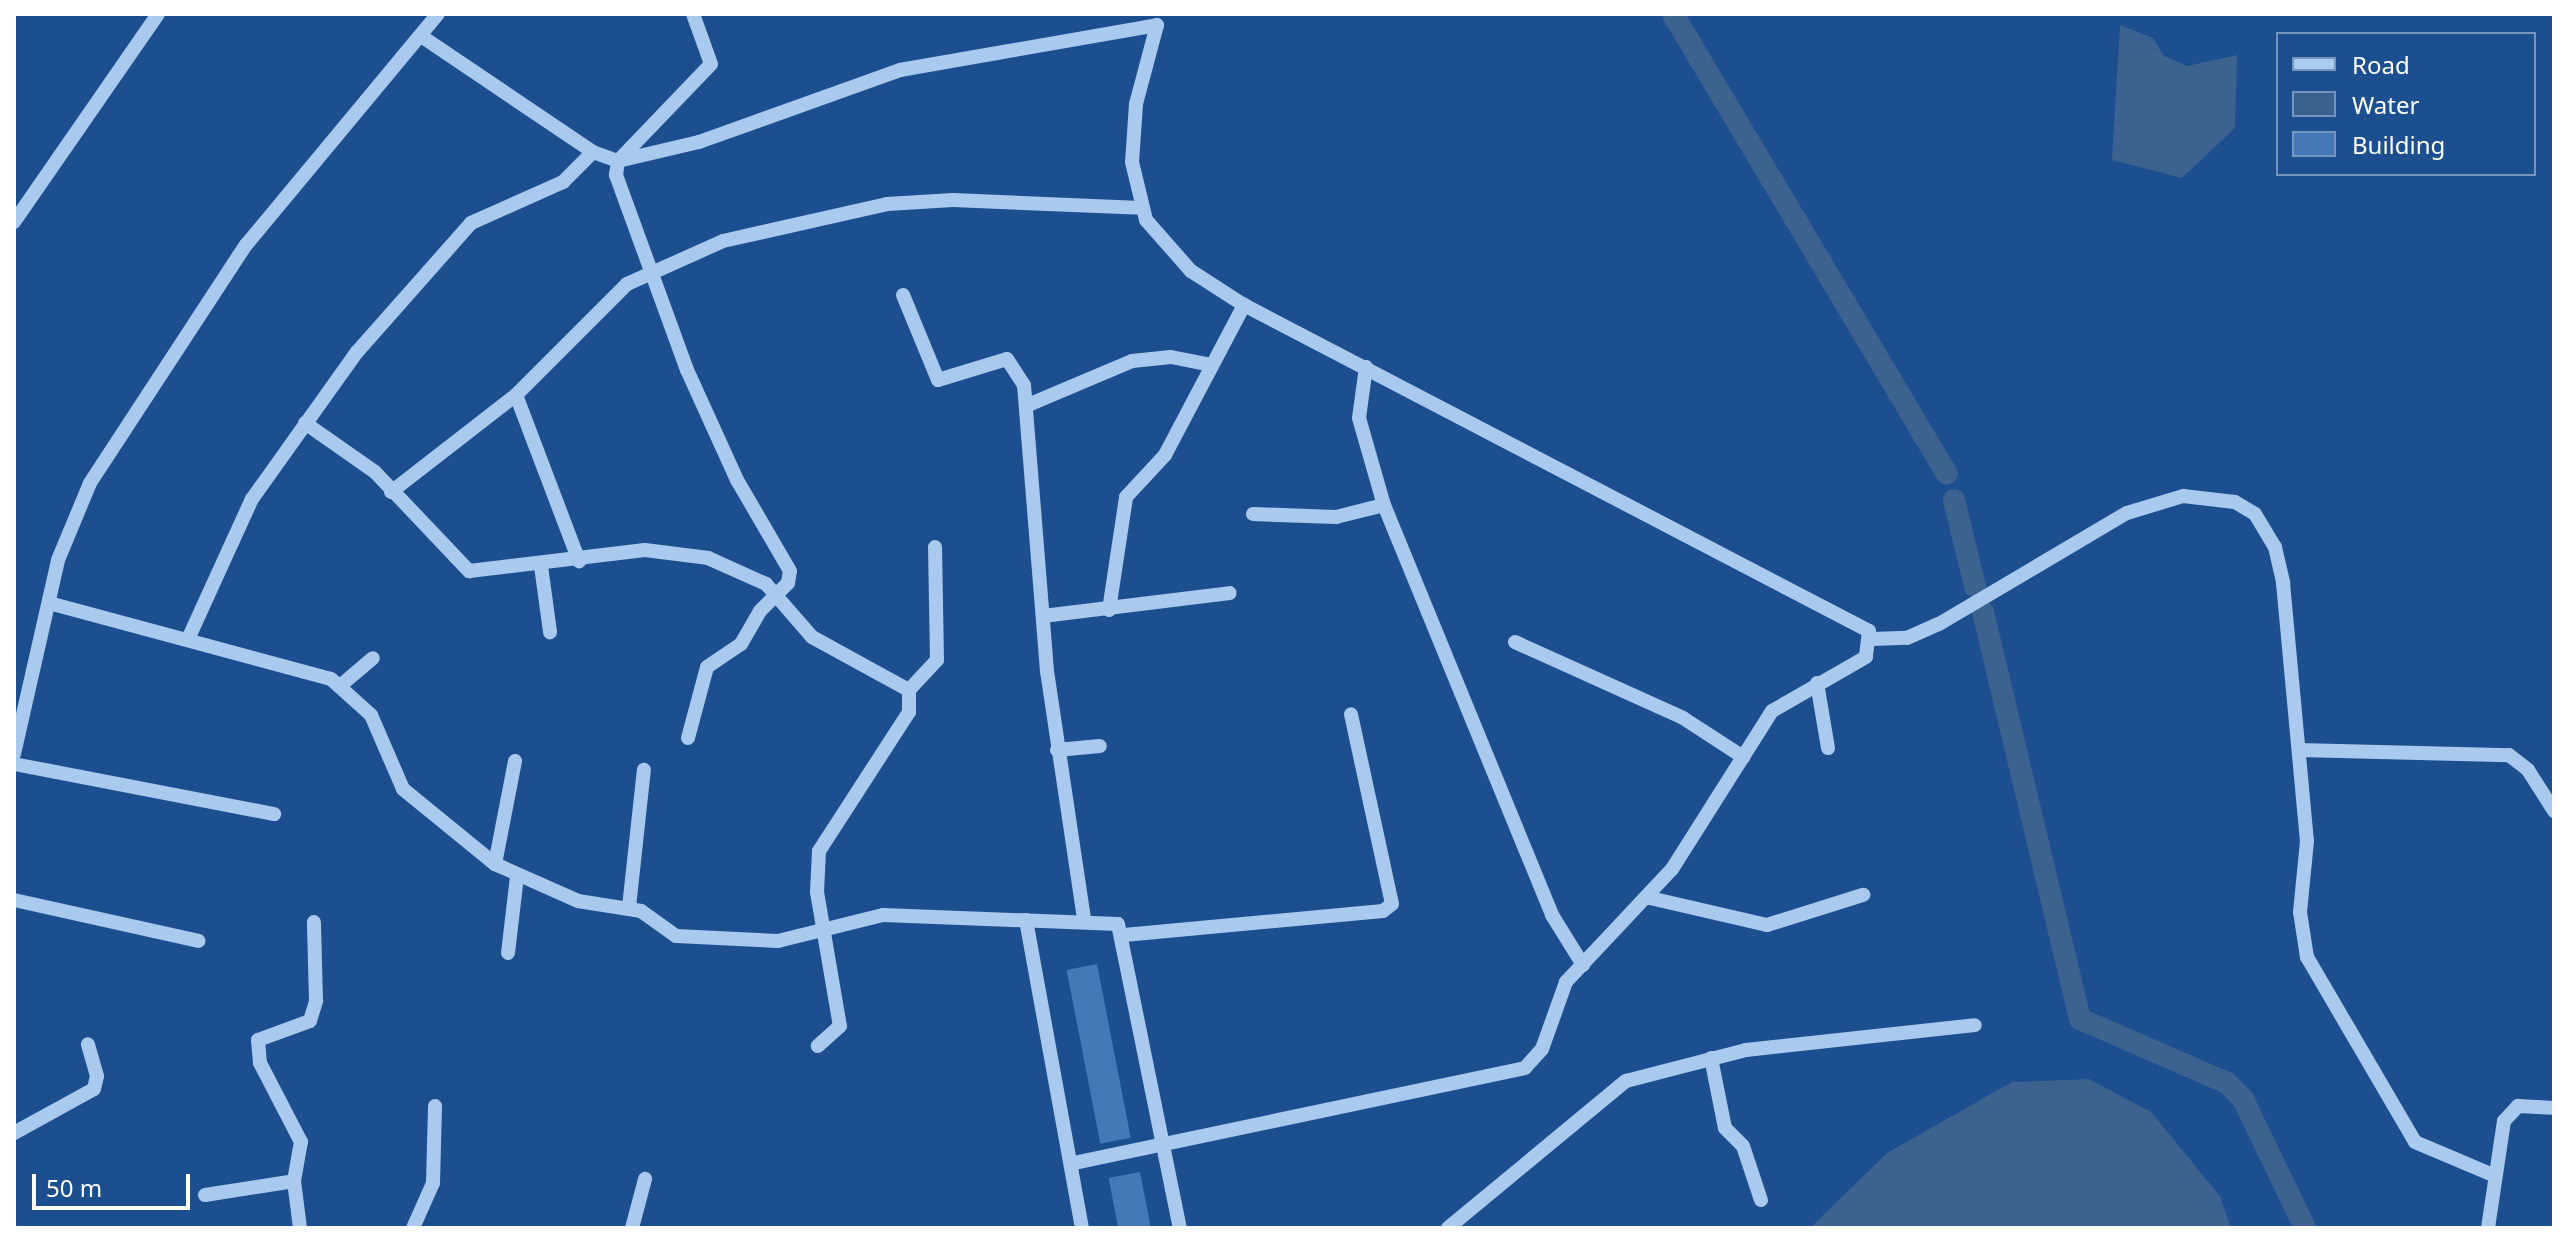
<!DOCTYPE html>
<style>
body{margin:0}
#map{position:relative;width:2568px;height:1242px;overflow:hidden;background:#1b4f8f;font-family:"Noto Sans",sans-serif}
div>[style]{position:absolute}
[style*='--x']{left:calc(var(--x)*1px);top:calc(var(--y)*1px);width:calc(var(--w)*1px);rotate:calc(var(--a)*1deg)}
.water>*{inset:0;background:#3c6290}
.canal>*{height:22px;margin:-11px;padding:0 11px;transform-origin:11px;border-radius:11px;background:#3c6290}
.building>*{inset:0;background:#4478b7;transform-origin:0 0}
.minor>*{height:14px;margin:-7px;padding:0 7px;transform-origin:7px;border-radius:7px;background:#a9c9ee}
span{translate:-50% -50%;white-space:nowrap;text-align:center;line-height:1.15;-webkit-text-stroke:7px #1b4f8f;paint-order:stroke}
.frame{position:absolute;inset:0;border:16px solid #fff;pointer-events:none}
.legend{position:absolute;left:2276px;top:32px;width:260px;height:144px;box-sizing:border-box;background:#1b4f8f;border:2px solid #7695bc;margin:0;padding:10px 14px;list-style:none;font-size:24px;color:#fff}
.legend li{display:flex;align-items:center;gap:16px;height:40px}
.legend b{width:40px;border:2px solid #7695bc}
.scale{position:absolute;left:32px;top:1174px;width:158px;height:36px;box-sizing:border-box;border:4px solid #fff;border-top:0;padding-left:10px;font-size:24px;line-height:28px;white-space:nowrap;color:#fff;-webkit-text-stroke:6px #1b4f8f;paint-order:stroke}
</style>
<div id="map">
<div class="water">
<i style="clip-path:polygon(2120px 25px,2153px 38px,2164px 56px,2187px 66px,2237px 55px,2235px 128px,2182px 178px,2112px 160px)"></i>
<i style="clip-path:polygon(2089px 1079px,2151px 1112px,2220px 1196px,2231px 1228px,1810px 1228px,1887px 1153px,2012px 1082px)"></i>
</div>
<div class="canal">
<i style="--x:1673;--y:14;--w:535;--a:59.22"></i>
<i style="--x:1954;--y:500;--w:89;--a:76.3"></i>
<i style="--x:1983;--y:612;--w:418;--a:76.6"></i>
<i style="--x:2080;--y:1019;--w:160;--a:23.5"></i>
<i style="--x:2227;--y:1083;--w:23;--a:45"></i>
<i style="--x:2243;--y:1099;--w:143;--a:64.3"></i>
</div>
<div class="building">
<i style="left:1097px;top:964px;width:177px;height:31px;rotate:79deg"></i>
<i style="left:1140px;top:1172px;width:57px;height:32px;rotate:79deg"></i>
</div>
<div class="minor">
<i style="--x:421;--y:36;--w:207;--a:34"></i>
<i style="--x:593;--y:152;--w:27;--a:20"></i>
<i style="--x:618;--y:161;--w:83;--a:-13.2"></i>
<i style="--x:699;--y:142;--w:214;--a:-19.7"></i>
<i style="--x:900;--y:70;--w:261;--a:-9.9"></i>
<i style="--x:1157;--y:25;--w:82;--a:104.9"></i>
<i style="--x:1136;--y:104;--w:58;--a:93.9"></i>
<i style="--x:1132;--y:162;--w:60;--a:76.4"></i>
<i style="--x:1146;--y:220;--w:68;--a:48.6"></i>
<i style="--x:1191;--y:271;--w:63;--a:32.7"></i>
<i style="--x:1244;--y:305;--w:705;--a:27.55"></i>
<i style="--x:1869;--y:631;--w:26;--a:97"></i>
<i style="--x:1866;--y:657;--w:108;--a:150.1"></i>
<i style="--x:1772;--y:711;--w:187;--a:122.3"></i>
<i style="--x:1672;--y:869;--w:155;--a:133.2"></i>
<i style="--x:1566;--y:982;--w:71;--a:109.7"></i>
<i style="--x:1542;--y:1049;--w:25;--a:132"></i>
<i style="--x:1525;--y:1068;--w:464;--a:168.1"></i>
<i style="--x:14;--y:222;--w:253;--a:-55.3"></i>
<i style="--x:903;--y:295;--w:92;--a:67.6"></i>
<i style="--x:938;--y:380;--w:72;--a:-16.9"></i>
<i style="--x:1007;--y:359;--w:31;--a:57"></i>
<i style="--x:1024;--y:385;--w:287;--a:85.4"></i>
<i style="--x:1047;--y:671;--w:250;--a:81.5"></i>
<i style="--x:1366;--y:367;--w:51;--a:97.8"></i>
<i style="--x:1359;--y:418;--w:91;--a:74"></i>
<i style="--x:1384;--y:505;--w:443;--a:67.7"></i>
<i style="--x:1552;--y:915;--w:59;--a:58.2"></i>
<i style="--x:516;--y:395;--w:178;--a:69.2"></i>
<i style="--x:1028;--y:405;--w:113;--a:-22.9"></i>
<i style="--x:1132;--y:361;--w:39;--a:-6"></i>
<i style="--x:1171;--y:357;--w:42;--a:11"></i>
<i style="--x:305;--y:423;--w:85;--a:35"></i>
<i style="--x:375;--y:472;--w:137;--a:46.5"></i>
<i style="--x:469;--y:571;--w:177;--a:-6.8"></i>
<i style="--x:645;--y:550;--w:64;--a:7.2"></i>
<i style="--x:708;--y:558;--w:64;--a:24.1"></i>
<i style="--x:766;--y:584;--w:70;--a:49"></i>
<i style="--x:812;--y:637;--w:111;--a:28.7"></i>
<i style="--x:909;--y:690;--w:22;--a:90"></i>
<i style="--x:909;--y:712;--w:166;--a:122.9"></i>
<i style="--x:819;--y:851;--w:41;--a:92.8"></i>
<i style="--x:817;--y:892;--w:136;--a:80.3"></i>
<i style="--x:840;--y:1026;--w:30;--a:138"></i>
<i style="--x:391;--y:492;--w:158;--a:-37.8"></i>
<i style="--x:516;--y:395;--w:157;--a:-45"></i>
<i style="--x:627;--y:284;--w:105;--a:-24.1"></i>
<i style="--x:723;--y:241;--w:168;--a:-12.7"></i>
<i style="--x:887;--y:204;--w:66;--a:-3.5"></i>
<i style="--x:953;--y:200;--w:188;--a:2.4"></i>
<i style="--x:1253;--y:514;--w:83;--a:2.1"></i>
<i style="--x:1336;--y:517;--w:49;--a:-14"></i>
<i style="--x:541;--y:566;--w:67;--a:82.2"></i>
<i style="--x:49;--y:603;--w:292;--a:15.1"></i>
<i style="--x:331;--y:679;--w:54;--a:42"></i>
<i style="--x:371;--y:715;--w:81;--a:66.6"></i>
<i style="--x:403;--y:789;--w:119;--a:39.2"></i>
<i style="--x:495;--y:864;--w:91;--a:24"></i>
<i style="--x:578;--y:901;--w:64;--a:9"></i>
<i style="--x:641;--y:911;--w:43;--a:35.5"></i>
<i style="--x:676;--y:936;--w:102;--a:2.8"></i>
<i style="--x:778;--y:941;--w:108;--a:-13.9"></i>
<i style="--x:883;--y:915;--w:235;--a:2.2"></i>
<i style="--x:1118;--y:924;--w:310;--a:78.5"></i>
<i style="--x:1109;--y:610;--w:114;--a:-81.4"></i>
<i style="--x:1126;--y:497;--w:57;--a:-47.1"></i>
<i style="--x:1165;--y:455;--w:170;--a:-62.2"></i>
<i style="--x:1043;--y:616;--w:188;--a:-7"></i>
<i style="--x:189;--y:637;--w:152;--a:-65.5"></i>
<i style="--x:252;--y:499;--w:181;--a:-54.5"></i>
<i style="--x:357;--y:352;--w:172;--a:-48.5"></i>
<i style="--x:471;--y:223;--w:101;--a:-24"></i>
<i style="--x:563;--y:182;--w:42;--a:-45"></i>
<i style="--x:1872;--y:639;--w:35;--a:-2"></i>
<i style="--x:1907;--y:638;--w:35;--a:-24"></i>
<i style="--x:1939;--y:624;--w:218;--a:-30.6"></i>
<i style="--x:2127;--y:513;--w:59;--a:-16.9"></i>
<i style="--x:2183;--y:496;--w:52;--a:6.6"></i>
<i style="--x:2235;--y:502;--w:23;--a:31"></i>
<i style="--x:2255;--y:514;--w:39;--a:59"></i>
<i style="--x:2275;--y:547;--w:37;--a:77"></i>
<i style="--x:2283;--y:583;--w:259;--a:84.7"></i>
<i style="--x:2307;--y:841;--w:71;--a:95.6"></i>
<i style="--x:2300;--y:912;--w:46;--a:81.2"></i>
<i style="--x:2307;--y:957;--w:214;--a:59.7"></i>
<i style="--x:2415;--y:1142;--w:85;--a:22.9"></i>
<i style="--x:1515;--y:642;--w:184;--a:24.3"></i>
<i style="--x:1683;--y:718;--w:72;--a:33"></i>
<i style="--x:1817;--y:683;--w:66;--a:80.4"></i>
<i style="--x:340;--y:686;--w:43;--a:-40.3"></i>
<i style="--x:909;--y:690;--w:41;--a:-47"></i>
<i style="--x:937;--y:660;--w:113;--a:-91"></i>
<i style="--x:688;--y:738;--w:73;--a:-75"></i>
<i style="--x:707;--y:667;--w:41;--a:-34.1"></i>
<i style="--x:741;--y:644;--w:38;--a:-60"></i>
<i style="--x:760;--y:611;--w:40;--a:-45"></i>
<i style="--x:788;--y:583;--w:12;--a:-81"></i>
<i style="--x:790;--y:571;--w:105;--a:-120.2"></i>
<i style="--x:737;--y:480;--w:121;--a:-114.4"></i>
<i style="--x:687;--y:370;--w:208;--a:-110"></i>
<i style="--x:616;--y:175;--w:14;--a:-82"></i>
<i style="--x:618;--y:161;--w:134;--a:-46.2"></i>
<i style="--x:711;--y:64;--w:53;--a:-109.8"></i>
<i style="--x:1057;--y:750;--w:43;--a:-5.3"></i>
<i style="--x:2299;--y:750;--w:210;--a:1.4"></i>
<i style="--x:2509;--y:755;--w:24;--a:38"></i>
<i style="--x:2528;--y:770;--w:49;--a:57.6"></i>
<i style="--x:14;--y:754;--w:199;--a:-77.2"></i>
<i style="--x:58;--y:560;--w:83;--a:-67.4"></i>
<i style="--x:90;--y:483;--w:285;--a:-56.8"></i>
<i style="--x:246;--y:245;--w:300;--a:-50.3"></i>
<i style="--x:14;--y:764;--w:265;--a:10.9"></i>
<i style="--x:495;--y:864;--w:105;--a:-79"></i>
<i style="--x:1650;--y:898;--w:120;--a:13"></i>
<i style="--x:1767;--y:925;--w:101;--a:-17.4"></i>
<i style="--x:14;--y:900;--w:189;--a:12.5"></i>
<i style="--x:629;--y:907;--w:138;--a:-83.8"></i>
<i style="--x:1026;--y:920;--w:313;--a:79.7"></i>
<i style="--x:1124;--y:935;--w:260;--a:-5.3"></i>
<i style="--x:1383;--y:911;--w:11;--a:-38"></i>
<i style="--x:1392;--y:904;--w:194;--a:-102.2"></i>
<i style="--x:508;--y:953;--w:78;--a:-83.3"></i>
<i style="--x:1711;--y:1058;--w:71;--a:78.7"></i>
<i style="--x:1725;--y:1128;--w:25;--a:45"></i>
<i style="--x:1743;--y:1146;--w:57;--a:71.6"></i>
<i style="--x:14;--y:1133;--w:91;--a:-28.8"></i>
<i style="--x:94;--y:1089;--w:13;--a:-77"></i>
<i style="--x:97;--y:1076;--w:33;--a:-106"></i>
<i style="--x:205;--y:1195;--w:90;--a:-8.9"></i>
<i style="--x:300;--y:1228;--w:47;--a:-97.3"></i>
<i style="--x:294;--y:1181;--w:40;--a:-80"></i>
<i style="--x:301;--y:1142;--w:89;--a:-117.4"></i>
<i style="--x:260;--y:1063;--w:23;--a:-95"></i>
<i style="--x:258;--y:1040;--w:55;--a:-20.1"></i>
<i style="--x:310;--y:1021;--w:21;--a:-73"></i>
<i style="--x:316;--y:1001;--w:79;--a:-91.5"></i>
<i style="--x:413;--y:1228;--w:49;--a:-66"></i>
<i style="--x:433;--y:1183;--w:77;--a:-88.5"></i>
<i style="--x:632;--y:1228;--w:51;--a:-75.1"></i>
<i style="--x:1448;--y:1228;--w:231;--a:-39.6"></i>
<i style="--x:1626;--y:1081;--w:124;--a:-14.5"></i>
<i style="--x:1746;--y:1050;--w:230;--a:-6.2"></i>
<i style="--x:2488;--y:1228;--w:108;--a:-81.5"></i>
<i style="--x:2504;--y:1121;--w:21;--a:-47"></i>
<i style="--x:2518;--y:1106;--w:36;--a:3"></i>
</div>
<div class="frame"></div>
<ul class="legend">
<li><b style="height:10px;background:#a9c9ee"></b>Road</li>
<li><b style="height:22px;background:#3c6290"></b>Water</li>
<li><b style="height:22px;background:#4478b7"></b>Building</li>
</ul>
<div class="scale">50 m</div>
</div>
